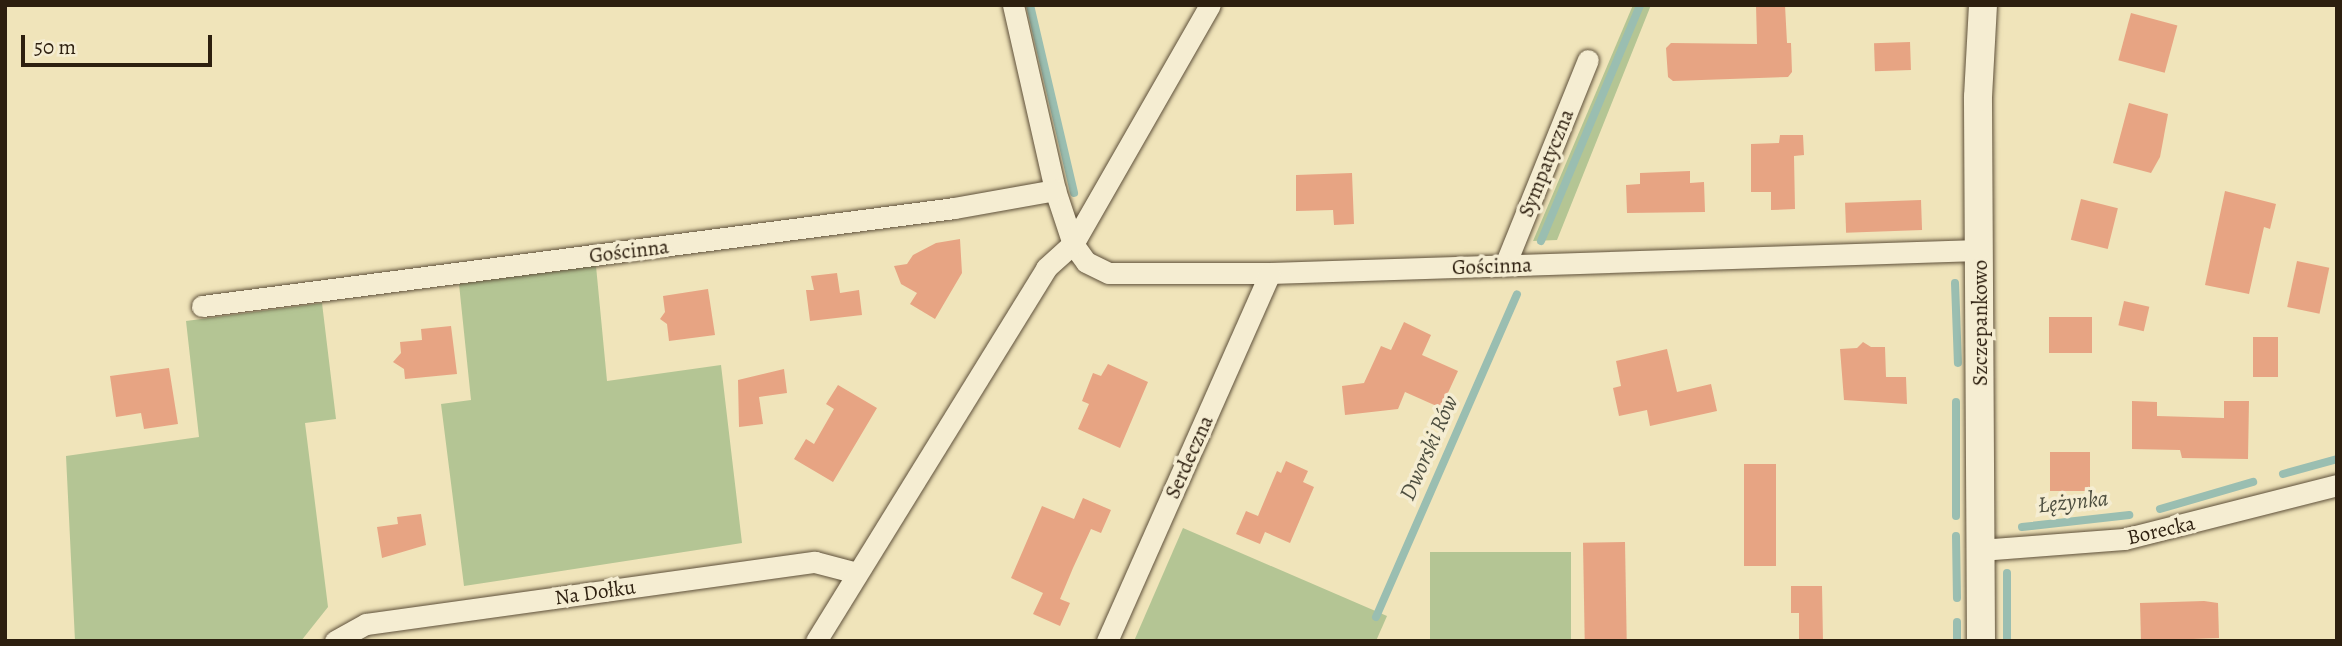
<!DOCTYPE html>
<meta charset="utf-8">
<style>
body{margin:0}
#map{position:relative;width:2342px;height:646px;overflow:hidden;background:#f0e4ba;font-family:Alegreya,serif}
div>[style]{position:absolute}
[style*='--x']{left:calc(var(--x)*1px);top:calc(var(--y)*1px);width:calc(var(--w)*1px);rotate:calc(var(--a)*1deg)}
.green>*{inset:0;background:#b4c594;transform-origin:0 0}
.stream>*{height:8px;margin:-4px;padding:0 4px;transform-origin:4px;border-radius:4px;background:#9abeb1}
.building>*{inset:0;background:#e7a483;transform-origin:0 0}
.roads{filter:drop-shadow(0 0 2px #5e503a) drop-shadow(0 0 2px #5e503a)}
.minor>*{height:21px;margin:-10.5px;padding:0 10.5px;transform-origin:10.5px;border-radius:10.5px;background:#f5edd2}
.tertiary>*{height:28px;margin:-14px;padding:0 14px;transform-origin:14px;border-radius:14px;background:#f5edd2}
span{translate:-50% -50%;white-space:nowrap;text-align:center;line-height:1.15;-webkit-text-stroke:7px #f5edd2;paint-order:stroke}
.street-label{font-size:21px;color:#2d1f0f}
.water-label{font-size:23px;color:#4e4f40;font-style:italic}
.frame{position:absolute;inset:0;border:7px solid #2d1f0f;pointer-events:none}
.scale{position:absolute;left:21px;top:35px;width:191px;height:32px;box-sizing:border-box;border:4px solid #2d1f0f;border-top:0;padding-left:9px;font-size:21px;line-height:24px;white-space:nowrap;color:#2d1f0f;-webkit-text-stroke:5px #f5edd2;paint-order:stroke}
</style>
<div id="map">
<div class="green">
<i style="clip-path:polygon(1633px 5px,1651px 5px,1557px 240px,1533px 241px)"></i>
<i style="clip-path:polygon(596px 266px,607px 381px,721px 365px,742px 543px,464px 586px,441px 404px,471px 400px,459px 284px)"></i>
<i style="clip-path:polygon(322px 303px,336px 419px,305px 423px,328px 607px,301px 641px,75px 641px,66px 456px,199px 437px,186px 321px)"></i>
<i style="clip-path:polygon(1183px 528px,1387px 616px,1376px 641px,1134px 641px)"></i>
<i style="left:1430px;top:552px;width:141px;height:89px"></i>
</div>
<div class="stream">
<i style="--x:1030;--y:5;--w:193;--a:76.8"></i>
<i style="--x:1541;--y:241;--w:256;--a:-67.2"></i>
<i style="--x:1955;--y:283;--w:80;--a:87.9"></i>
<i style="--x:2283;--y:474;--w:56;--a:-15.5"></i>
<i style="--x:2160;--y:509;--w:97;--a:-16.2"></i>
<i style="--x:1956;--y:516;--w:114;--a:-90"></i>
<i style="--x:2022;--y:527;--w:108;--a:-6.4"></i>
<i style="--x:1956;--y:536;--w:62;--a:89.1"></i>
<i style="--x:1376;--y:617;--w:352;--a:-66.4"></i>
<i style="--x:1957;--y:641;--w:19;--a:-90"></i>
<i style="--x:2007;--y:641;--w:68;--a:-90"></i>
</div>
<div class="building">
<i style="clip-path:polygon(1756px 5px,1785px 5px,1787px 43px,1791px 43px,1792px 72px,1788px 77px,1673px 81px,1668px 77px,1666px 48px,1671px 43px,1757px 44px)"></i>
<i style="left:2131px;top:13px;width:48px;height:49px;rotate:15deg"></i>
<i style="left:1910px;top:42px;width:28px;height:36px;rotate:88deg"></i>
<i style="clip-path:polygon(2129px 103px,2168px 114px,2160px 157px,2151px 173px,2113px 163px)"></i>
<i style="clip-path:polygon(1780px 135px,1803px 135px,1804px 155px,1794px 156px,1795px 209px,1771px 210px,1771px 192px,1751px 192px,1751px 144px,1779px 143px)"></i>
<i style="clip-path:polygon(1690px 171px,1690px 183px,1704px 182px,1705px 212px,1627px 213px,1626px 185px,1640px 184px,1640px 173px)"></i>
<i style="clip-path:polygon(1352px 173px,1354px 224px,1334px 225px,1333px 210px,1296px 211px,1296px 175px)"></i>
<i style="clip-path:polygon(2225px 191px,2276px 204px,2270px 229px,2264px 227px,2249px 294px,2205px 285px)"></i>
<i style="left:2081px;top:199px;width:38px;height:42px;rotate:14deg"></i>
<i style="left:1921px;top:200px;width:30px;height:76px;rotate:88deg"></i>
<i style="clip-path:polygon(960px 239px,962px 273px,935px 319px,910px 304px,917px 293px,901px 284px,894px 266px,907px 264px,913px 255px,936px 243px)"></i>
<i style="left:2297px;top:261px;width:33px;height:47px;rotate:12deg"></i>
<i style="clip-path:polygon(837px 273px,840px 293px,859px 290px,862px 315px,810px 321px,806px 290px,814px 290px,811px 276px)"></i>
<i style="clip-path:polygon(708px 289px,715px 335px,669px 341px,667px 324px,660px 319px,665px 312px,663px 296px)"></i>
<i style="left:2124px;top:301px;width:26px;height:25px;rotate:13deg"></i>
<i style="left:2092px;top:317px;width:36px;height:43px;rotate:90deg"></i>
<i style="clip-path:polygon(1404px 322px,1431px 335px,1422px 355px,1458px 371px,1441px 408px,1405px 392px,1398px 409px,1345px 415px,1342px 386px,1364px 383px,1381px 346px,1391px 350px)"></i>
<i style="clip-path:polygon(451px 326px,457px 374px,405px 379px,404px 369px,393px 362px,401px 353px,400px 342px,422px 340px,421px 329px)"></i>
<i style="left:2253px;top:337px;width:25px;height:40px"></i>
<i style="clip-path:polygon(1863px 342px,1871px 347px,1885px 347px,1886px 377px,1906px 377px,1907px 404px,1844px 400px,1840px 349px,1857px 348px)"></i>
<i style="clip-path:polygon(1667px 349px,1677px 392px,1711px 384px,1717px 411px,1650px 426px,1647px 410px,1619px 416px,1613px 388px,1621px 386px,1616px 361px)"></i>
<i style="clip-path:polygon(1108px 364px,1148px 382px,1120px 448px,1078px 429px,1089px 404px,1082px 401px,1093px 373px,1101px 376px)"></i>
<i style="clip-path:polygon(169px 368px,178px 424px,144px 429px,141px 413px,116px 417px,110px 376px)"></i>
<i style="clip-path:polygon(784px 369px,787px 393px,759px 397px,763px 424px,739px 427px,738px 380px)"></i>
<i style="clip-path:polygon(838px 385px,877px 408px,833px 482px,794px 459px,806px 439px,814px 444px,834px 409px,826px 404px)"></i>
<i style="clip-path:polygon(2132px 401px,2157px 402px,2157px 416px,2224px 418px,2224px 401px,2249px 401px,2248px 459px,2182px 458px,2180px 450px,2132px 449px)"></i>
<i style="left:2050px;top:452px;width:40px;height:39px"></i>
<i style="clip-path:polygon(1286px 461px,1308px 471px,1303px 482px,1314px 487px,1290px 543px,1265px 532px,1260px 544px,1236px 534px,1246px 511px,1258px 516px,1277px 471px,1281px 473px)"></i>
<i style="left:1776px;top:464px;width:102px;height:32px;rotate:90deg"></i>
<i style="clip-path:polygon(1083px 498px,1111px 510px,1101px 533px,1091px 529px,1073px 568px,1060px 599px,1070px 603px,1060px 626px,1033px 614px,1043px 593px,1011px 578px,1042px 506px,1074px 519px)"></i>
<i style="clip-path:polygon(421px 514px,426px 545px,382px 558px,377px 527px,398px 524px,397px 517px)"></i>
<i style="left:1625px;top:542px;width:99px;height:42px;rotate:89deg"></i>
<i style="clip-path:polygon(1791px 586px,1822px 586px,1823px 641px,1799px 641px,1799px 613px,1791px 613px)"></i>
<i style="clip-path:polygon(2204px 601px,2218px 603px,2219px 638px,2141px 641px,2140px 603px)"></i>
</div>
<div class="roads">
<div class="minor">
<i style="--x:1013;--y:5;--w:190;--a:77.2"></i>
<i style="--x:1055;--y:190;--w:57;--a:71.6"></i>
<i style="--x:1073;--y:244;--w:22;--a:54"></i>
<i style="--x:1086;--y:262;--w:25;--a:26"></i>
<i style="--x:1109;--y:273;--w:161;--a:0"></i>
<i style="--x:1270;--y:273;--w:709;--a:-1.86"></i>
<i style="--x:1505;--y:265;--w:221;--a:-68"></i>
<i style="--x:202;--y:306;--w:758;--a:-7.42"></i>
<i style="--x:954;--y:208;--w:103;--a:-10.1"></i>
<i style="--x:1980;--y:550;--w:144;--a:-4.4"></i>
<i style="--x:2124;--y:539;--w:220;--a:-14.2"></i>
<i style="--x:335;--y:641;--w:35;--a:-29"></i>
<i style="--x:366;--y:624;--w:453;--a:-7.9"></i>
<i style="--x:815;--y:562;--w:43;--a:14.7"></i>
<i style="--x:816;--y:641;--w:438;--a:-58.3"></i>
<i style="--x:1046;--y:268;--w:36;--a:-42"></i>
<i style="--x:1073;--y:244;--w:275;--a:-60.2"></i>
<i style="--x:1107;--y:641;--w:402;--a:-66.1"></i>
</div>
<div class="tertiary">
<i style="--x:1981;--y:641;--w:544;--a:-90.32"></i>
<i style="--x:1978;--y:97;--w:92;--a:-86.9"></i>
</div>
</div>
<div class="street-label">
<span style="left:1546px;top:163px;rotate:-68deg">Sympatyczna</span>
<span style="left:629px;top:251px;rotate:-7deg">Gościnna</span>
<span style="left:1492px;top:266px;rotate:-2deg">Gościnna</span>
<span style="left:1980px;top:323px;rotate:-90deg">Szczepankowo</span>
<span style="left:1189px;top:457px;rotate:-66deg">Serdeczna</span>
<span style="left:2161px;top:530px;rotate:-13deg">Borecka</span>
<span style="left:595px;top:592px;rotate:-8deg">Na Dołku</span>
</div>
<div class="water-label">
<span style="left:1429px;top:448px;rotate:-66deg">Dworski Rów</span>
<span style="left:2073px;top:502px;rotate:-6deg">Łężynka</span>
</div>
<div class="frame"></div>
<div class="scale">50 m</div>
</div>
